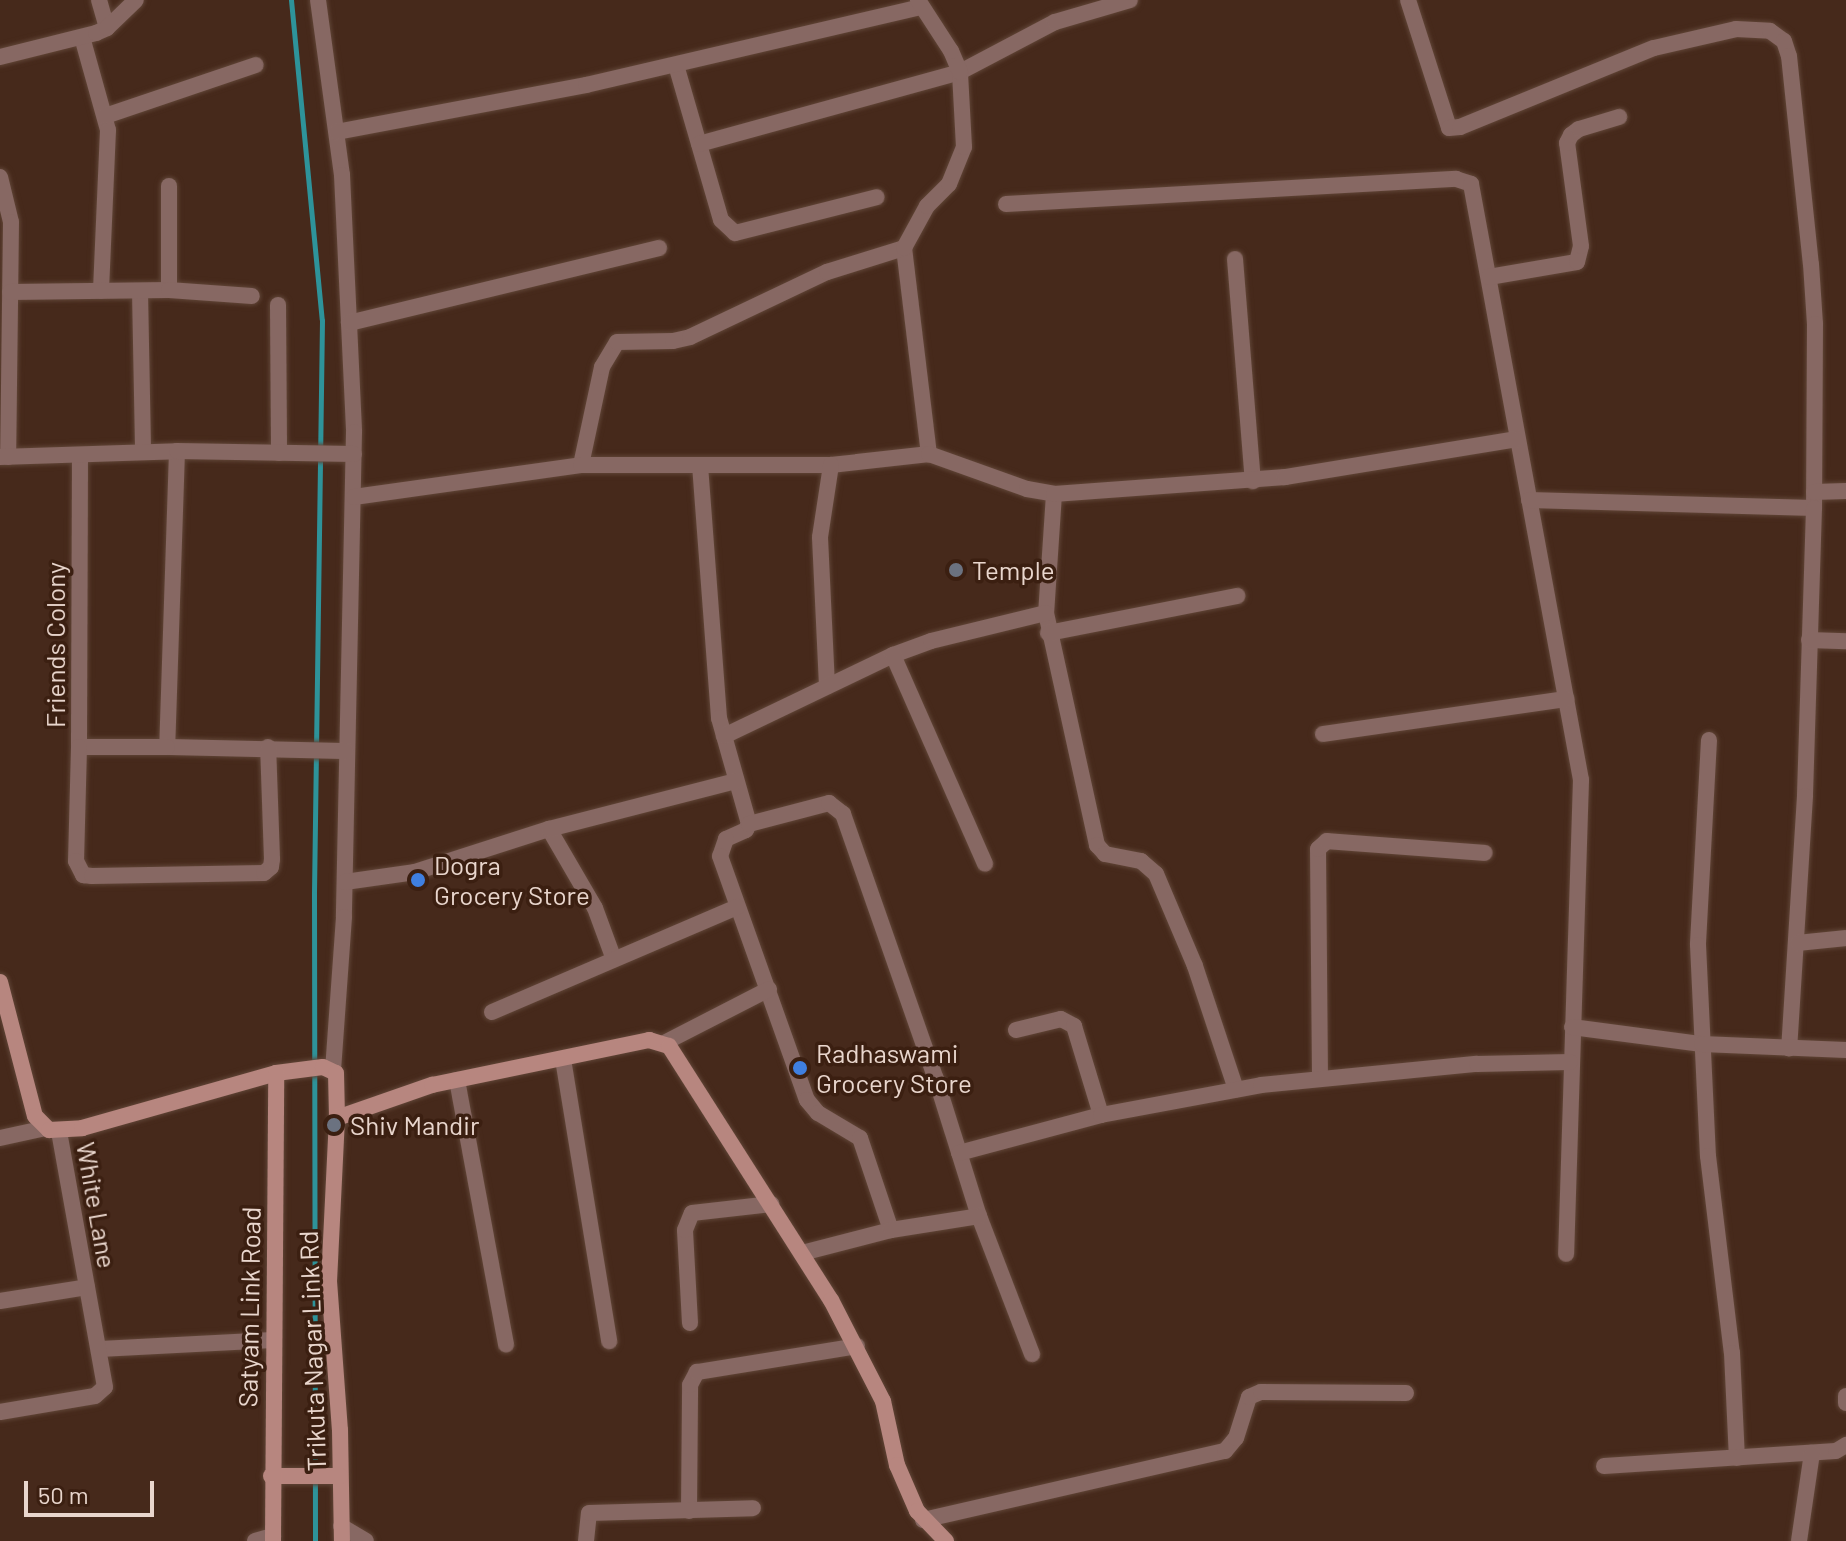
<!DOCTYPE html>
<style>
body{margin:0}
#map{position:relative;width:1846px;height:1541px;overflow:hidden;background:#46291b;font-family:Barlow,sans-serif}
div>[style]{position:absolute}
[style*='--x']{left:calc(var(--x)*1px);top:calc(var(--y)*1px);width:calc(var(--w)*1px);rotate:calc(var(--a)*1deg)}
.stream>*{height:5px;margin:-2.5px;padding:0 2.5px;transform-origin:2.5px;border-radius:2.5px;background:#2e939a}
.roads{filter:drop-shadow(0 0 2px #604537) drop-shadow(0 0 2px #604537)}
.street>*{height:16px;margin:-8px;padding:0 8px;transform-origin:8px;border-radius:8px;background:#876863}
.secondary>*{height:16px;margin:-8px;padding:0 8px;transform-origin:8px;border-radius:8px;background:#b7867f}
.dots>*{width:22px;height:22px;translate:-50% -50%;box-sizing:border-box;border:4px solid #3b1f11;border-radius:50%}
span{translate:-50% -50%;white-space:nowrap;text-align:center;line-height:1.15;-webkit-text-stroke:7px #3b1f11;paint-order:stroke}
.poi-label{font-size:26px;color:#e9d6cd}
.left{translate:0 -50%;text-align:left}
.street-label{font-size:26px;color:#e9d6cd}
.scale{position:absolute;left:24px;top:1481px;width:130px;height:36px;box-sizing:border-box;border:4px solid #e9d6cd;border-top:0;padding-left:10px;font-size:24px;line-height:28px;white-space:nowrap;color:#e9d6cd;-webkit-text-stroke:6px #3b1f11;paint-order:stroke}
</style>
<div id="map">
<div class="stream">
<i style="--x:291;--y:0;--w:321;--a:84.5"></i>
<i style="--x:322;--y:320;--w:574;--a:90.8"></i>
<i style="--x:314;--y:894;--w:647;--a:89.91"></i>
</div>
<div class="roads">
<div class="street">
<i style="--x:99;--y:0;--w:29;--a:74"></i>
<i style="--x:318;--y:0;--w:177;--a:82.2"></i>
<i style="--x:342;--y:175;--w:257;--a:87.3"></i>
<i style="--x:354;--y:432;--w:485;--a:91.2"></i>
<i style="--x:344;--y:917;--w:153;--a:94.1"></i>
<i style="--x:1408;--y:0;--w:134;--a:72.2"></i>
<i style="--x:1449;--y:128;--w:11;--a:-5"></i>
<i style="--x:1460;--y:127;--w:209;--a:-22.2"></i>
<i style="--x:1654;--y:48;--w:84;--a:-13"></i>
<i style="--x:1736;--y:29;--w:34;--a:3"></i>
<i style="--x:1770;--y:31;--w:17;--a:36"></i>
<i style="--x:1784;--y:41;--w:16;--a:72"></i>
<i style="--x:1789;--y:56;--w:209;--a:84"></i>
<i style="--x:1811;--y:264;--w:60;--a:86.2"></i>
<i style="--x:1815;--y:324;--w:184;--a:90.3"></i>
<i style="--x:82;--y:37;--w:97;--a:74.4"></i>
<i style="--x:108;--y:130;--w:161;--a:92.5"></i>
<i style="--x:0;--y:57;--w:99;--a:-14"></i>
<i style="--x:96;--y:33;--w:12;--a:-24"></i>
<i style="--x:107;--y:28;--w:40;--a:-44"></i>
<i style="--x:676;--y:65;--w:161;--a:73.8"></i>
<i style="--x:721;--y:220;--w:19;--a:43"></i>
<i style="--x:735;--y:233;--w:146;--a:-14.2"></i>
<i style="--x:105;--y:116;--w:159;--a:-18.7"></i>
<i style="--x:337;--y:132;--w:253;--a:-10.7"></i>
<i style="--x:586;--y:85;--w:345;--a:-13.1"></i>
<i style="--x:699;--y:144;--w:271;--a:-15.4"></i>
<i style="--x:960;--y:72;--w:107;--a:-27.8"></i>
<i style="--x:1055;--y:22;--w:78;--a:-16.3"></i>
<i style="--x:0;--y:177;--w:46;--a:76.3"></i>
<i style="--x:11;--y:222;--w:235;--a:90.7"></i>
<i style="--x:1006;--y:204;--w:451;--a:-3.2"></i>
<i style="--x:1456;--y:179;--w:16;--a:18"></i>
<i style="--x:1471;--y:184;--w:606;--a:79.54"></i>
<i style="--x:1581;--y:780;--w:474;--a:91.8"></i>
<i style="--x:904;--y:248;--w:208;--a:83.1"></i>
<i style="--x:1235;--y:259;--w:223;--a:85.4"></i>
<i style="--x:1489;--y:277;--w:89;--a:-9.7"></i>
<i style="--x:1577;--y:262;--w:16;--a:-76"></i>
<i style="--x:1581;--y:246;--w:104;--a:-97.7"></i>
<i style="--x:1567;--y:143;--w:9;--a:-63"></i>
<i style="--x:1571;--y:135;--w:10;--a:-37"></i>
<i style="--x:1579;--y:129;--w:42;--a:-16.7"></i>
<i style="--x:169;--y:290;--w:104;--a:-90"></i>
<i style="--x:140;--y:291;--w:161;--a:88.9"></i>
<i style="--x:10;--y:292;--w:159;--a:-0.7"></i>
<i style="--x:169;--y:290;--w:83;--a:4.1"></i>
<i style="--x:278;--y:305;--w:148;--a:89.6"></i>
<i style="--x:349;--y:323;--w:319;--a:-13.6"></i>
<i style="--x:177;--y:451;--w:296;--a:91.9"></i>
<i style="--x:167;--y:747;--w:179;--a:1.3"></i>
<i style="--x:80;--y:455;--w:292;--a:90.2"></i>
<i style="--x:79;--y:747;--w:88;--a:0"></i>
<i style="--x:0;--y:457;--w:177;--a:-1.9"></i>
<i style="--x:177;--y:451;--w:177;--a:1"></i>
<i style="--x:581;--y:465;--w:100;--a:-77.9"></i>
<i style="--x:602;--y:367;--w:29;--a:-59"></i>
<i style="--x:617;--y:342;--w:56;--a:-1"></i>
<i style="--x:673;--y:341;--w:17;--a:-13"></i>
<i style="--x:690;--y:337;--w:152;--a:-25.4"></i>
<i style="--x:827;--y:272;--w:81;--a:-17.3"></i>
<i style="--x:904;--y:248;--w:48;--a:-61.3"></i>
<i style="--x:927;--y:206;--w:31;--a:-45"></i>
<i style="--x:949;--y:184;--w:40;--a:-68"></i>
<i style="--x:964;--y:147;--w:75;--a:-93.1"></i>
<i style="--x:960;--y:72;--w:23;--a:-113"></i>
<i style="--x:951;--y:51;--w:61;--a:-122.9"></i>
<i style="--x:700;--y:465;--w:254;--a:85.7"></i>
<i style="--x:719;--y:718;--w:110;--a:74.2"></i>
<i style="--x:749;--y:824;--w:7;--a:117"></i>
<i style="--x:746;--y:830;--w:22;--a:156"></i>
<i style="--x:726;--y:839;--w:18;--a:109"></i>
<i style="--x:720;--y:856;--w:259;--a:70.4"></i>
<i style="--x:807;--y:1100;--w:17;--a:50"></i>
<i style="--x:818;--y:1113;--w:49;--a:30.8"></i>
<i style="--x:860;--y:1138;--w:97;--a:71.4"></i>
<i style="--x:1814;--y:492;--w:32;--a:-2"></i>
<i style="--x:1054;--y:494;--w:119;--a:93.8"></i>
<i style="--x:1046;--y:613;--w:238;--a:77.6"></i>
<i style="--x:1097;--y:845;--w:12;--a:48"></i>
<i style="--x:1105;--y:854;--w:37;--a:11"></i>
<i style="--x:1141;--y:861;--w:20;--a:41"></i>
<i style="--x:1156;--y:874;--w:100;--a:67"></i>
<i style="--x:1195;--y:966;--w:130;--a:71.6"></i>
<i style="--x:354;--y:497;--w:229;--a:-8"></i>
<i style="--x:581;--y:465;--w:250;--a:0"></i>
<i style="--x:831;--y:465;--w:99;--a:-6.4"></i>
<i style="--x:929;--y:454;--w:104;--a:19.7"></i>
<i style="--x:1027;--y:489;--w:27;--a:10"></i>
<i style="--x:1054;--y:494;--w:232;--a:-4.2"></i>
<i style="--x:1285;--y:477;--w:235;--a:-9.3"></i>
<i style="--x:1529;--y:500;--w:285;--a:1.6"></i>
<i style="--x:1814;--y:508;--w:288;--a:91.8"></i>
<i style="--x:1805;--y:796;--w:253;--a:93.6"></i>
<i style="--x:1048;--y:633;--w:193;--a:-11.1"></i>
<i style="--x:1809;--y:640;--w:37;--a:2"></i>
<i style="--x:893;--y:655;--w:40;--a:-20.2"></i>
<i style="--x:931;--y:641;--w:118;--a:-13.7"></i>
<i style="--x:827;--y:686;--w:149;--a:-92.7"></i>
<i style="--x:820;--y:537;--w:73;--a:-81.3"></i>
<i style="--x:1323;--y:734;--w:246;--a:-8.2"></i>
<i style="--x:724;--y:736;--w:187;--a:-25.6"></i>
<i style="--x:893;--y:655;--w:228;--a:66.2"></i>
<i style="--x:1709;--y:740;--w:205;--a:93.1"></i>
<i style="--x:1698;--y:945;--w:211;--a:87.3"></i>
<i style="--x:1708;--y:1156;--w:198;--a:83.1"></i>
<i style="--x:1732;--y:1353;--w:105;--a:87.3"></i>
<i style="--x:79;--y:747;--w:114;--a:91.5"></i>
<i style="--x:76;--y:861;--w:16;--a:63"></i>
<i style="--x:83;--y:875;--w:9;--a:6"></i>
<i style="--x:92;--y:876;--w:172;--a:-1"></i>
<i style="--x:264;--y:873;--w:9;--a:-41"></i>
<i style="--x:271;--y:867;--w:8;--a:-83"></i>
<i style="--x:272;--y:859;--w:112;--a:-92"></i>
<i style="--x:749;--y:824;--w:83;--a:-14.7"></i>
<i style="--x:829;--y:803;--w:18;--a:38"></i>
<i style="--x:843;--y:814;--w:281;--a:70.7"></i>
<i style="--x:936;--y:1079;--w:144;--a:72.6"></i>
<i style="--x:979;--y:1216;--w:148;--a:69"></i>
<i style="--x:549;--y:829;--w:91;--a:59.8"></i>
<i style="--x:595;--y:908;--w:52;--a:69.8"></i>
<i style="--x:345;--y:882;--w:71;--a:-8.1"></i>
<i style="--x:415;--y:872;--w:141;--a:-17.8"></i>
<i style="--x:549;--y:829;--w:193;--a:-14.4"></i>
<i style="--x:1798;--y:943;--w:48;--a:-5.9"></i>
<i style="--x:492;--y:1012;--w:267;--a:-23.2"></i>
<i style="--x:1572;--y:1027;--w:131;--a:7.5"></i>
<i style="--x:1702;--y:1044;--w:144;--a:2.4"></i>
<i style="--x:1016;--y:1030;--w:46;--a:-13.7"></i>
<i style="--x:1061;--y:1019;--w:15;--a:28"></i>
<i style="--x:1074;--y:1026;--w:93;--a:73.1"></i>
<i style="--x:664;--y:1043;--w:118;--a:-27.2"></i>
<i style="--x:563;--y:1059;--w:286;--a:80.7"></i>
<i style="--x:1320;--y:1078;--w:229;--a:-90.5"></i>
<i style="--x:1318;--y:849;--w:12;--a:-42"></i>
<i style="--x:1327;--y:841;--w:158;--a:4.3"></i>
<i style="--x:457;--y:1080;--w:269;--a:79.5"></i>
<i style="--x:0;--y:1138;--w:47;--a:-12.3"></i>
<i style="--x:959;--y:1153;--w:147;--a:-15"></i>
<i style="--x:1101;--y:1115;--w:163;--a:-10.6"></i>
<i style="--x:1261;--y:1085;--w:217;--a:-5.6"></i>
<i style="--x:1477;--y:1064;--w:93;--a:-1.2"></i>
<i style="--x:802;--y:1253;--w:92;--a:-14.5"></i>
<i style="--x:891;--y:1230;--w:89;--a:-9"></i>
<i style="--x:0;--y:1301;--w:88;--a:-9.1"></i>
<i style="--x:690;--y:1323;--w:93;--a:-93.1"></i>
<i style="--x:685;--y:1230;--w:18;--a:-68"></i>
<i style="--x:692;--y:1213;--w:80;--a:-6.5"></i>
<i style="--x:100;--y:1349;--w:173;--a:-3"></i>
<i style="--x:1846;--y:1396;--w:7;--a:90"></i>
<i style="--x:0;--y:1412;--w:96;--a:-9.6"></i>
<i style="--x:95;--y:1396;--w:13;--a:-42"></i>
<i style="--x:105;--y:1387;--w:260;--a:-100.2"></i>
<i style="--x:1604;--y:1466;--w:232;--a:-3.7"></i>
<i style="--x:1836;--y:1451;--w:12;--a:-31"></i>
<i style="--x:689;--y:1511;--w:126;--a:-89.5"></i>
<i style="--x:690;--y:1385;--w:15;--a:-62"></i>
<i style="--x:697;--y:1372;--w:162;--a:-9.2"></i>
<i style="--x:923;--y:1520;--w:310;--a:-12.9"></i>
<i style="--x:1225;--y:1451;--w:17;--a:-50"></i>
<i style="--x:1236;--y:1438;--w:43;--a:-72.4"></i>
<i style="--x:1249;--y:1397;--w:13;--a:-23"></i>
<i style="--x:1261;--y:1392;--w:145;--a:0.4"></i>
<i style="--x:341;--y:1526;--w:29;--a:31"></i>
<i style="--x:255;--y:1541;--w:19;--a:-16"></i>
<i style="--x:586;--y:1541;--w:28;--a:-84"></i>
<i style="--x:589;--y:1513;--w:164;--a:-1.7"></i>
<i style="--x:1799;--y:1541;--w:89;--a:-81.6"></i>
</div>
<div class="secondary">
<i style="--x:0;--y:982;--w:138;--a:75.4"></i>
<i style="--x:35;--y:1116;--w:20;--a:45"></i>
<i style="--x:49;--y:1130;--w:33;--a:-3"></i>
<i style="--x:82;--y:1128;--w:202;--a:-15.8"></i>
<i style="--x:276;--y:1073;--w:47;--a:-7.3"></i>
<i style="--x:323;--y:1067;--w:14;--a:25"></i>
<i style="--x:336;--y:1073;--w:45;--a:88.7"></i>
<i style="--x:337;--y:1118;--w:163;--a:92.8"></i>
<i style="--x:329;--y:1281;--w:149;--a:85.8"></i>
<i style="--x:340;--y:1430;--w:111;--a:89"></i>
<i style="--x:337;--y:1118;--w:101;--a:-19.2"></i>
<i style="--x:432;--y:1085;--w:222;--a:-11.7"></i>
<i style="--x:649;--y:1040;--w:21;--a:17"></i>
<i style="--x:669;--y:1046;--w:301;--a:57.5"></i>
<i style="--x:831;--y:1300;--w:114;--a:62.8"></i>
<i style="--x:883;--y:1401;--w:66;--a:77.7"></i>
<i style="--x:897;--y:1465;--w:50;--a:66.5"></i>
<i style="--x:917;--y:1511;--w:42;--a:46"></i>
<i style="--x:271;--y:1476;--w:69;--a:0"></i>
<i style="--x:273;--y:1541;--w:468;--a:-89.6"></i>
</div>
</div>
<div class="dots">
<i style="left:956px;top:570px;background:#6b7280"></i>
<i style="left:418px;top:880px;background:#3f7fe0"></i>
<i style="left:800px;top:1068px;background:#3f7fe0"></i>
<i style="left:334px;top:1125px;background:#6b7280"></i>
</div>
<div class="poi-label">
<span class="left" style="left:972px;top:570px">Temple</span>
<span class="left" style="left:434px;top:880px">Dogra<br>Grocery Store</span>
<span class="left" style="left:816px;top:1068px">Radhaswami<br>Grocery Store</span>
<span class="left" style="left:350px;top:1125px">Shiv Mandir</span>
</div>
<div class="street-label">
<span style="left:55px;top:645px;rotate:-90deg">Friends Colony</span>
<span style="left:97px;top:1205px;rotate:80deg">White Lane</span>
<span style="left:249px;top:1307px;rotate:-89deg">Satyam Link Road</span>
<span style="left:312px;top:1351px;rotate:-92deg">Trikuta Nagar Link Rd</span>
</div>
<div class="scale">50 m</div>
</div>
